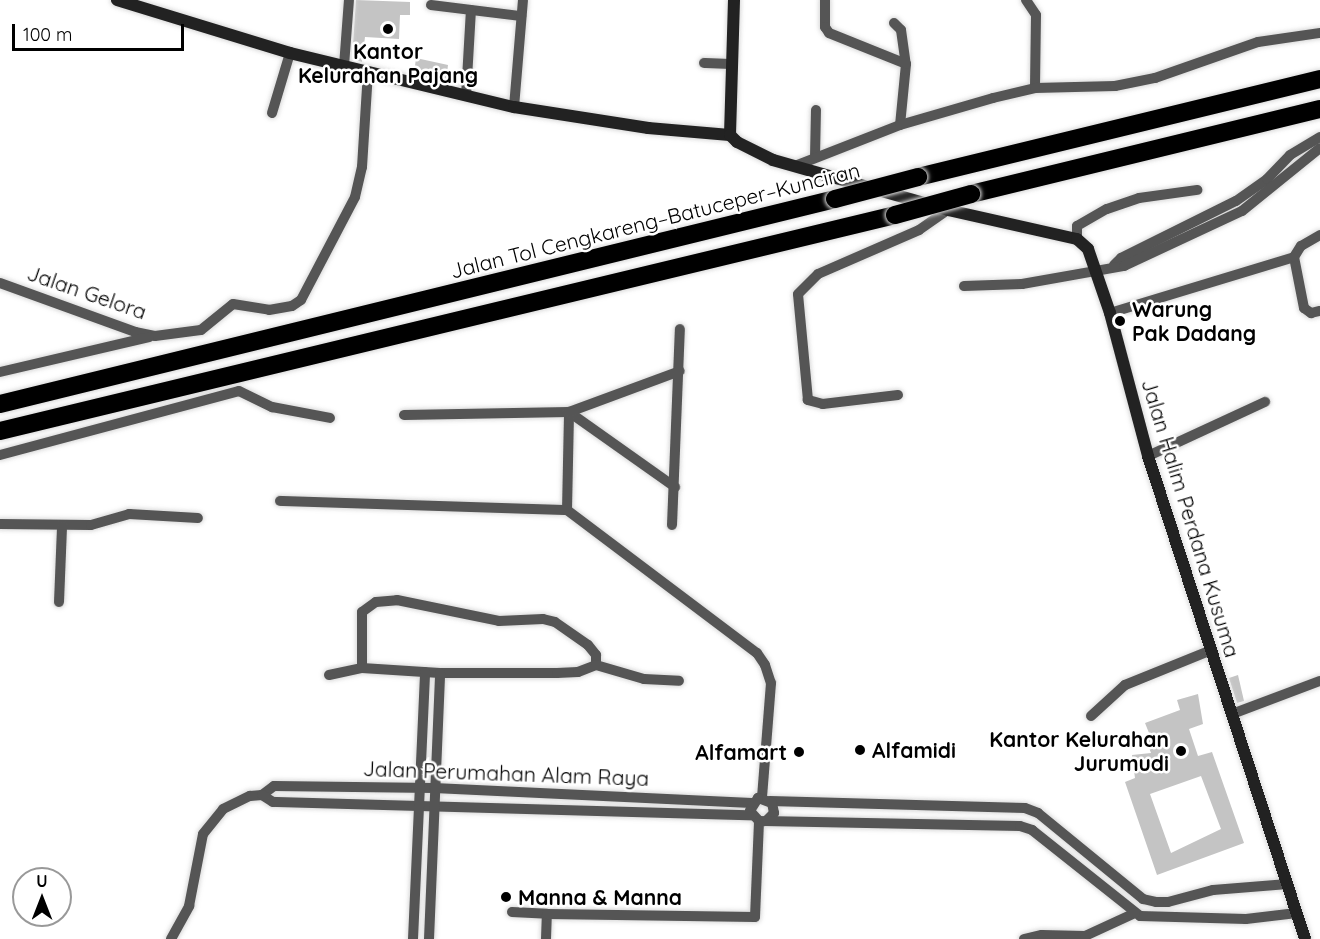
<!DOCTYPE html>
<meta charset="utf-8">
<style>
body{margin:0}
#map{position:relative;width:1320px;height:939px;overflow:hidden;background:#fff;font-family:Quicksand,sans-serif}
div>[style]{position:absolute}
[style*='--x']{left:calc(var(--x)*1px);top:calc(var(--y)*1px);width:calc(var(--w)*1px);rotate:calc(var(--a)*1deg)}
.building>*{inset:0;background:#c4c4c4}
.roads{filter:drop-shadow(0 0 2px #dbdbdb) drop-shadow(0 0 2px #dbdbdb)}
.street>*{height:10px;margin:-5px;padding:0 5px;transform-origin:5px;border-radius:5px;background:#555}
.secondary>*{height:12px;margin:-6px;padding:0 6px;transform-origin:6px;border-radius:6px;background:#222}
.highway>*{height:18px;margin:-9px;padding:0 9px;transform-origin:9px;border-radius:9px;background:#000}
.bridges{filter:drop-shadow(0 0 2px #dbdbdb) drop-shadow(0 0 2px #dbdbdb)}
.highway-bridge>*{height:18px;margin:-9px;padding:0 9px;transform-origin:9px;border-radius:9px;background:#000}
.dots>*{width:16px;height:16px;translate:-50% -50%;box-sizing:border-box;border:3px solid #fff;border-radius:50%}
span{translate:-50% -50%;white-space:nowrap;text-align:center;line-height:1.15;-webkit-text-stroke:5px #fff;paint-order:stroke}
.poi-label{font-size:21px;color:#000;font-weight:700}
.left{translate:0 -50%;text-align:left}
.right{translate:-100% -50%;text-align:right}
.street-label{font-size:21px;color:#000}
.north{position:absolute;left:12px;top:867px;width:60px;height:60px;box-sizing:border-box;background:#fff;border:2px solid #999;border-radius:50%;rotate:0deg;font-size:16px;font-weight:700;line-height:24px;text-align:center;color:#000}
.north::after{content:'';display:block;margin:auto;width:21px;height:27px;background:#000;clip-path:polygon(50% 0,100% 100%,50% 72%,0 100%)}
.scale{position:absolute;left:12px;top:24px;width:172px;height:27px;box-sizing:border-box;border:3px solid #000;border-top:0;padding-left:8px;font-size:18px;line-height:21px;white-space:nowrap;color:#000;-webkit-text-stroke:4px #fff;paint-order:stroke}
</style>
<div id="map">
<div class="building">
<i style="clip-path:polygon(356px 0,410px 2px,410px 15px,400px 15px,399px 39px,365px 37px,362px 62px,352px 59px)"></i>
<i style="clip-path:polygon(416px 58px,448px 65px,446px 82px,414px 74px)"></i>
<i style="clip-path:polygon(1238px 675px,1244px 701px,1237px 703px,1229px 678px)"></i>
<i style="clip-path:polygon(evenodd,1198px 694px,1203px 724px,1189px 729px,1198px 756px,1212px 752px,1244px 843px,1157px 875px,1125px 782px,1135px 778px,1132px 755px,1151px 753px,1144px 735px,1149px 733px,1145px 723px,1180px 710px,1177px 700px,1198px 694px,1201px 776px,1221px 829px,1171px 853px,1150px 794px,1201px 776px)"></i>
</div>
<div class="roads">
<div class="street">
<i style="--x:825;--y:0;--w:27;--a:90"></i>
<i style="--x:825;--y:27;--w:7;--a:56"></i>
<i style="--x:829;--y:33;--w:83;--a:21.9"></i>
<i style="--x:906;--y:64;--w:61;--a:95.6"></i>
<i style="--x:1026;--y:0;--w:18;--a:56"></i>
<i style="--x:1036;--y:15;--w:73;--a:90.8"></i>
<i style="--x:431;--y:5;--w:91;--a:7"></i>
<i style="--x:894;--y:23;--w:10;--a:45"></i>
<i style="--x:901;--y:30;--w:34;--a:82"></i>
<i style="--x:704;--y:63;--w:28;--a:2"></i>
<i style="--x:344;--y:66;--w:66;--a:-85.7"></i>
<i style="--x:466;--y:96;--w:86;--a:-86.7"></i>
<i style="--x:514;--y:107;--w:107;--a:-85.2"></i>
<i style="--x:272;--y:113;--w:63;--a:-73.3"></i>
<i style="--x:815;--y:157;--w:47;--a:-88.8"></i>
<i style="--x:795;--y:166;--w:113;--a:-21.3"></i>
<i style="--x:900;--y:125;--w:97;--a:-16.2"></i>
<i style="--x:993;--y:98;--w:43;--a:-13.4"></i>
<i style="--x:1035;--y:88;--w:80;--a:-1.4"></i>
<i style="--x:1115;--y:86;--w:41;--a:-11.3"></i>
<i style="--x:1155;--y:78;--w:109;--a:-19.3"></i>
<i style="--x:1258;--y:42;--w:63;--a:-8.3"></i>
<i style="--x:1077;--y:239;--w:13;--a:-90"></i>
<i style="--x:1077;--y:226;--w:34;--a:-30"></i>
<i style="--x:1107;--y:209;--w:34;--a:-19"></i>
<i style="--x:1139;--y:198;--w:59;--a:-7.9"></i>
<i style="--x:1294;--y:257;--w:52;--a:78.9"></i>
<i style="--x:1304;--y:308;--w:9;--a:36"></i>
<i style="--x:1311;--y:313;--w:9;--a:-13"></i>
<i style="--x:1114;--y:265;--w:10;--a:-45"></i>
<i style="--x:1121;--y:258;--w:128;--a:-26.4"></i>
<i style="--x:1236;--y:201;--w:38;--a:-35"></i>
<i style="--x:1267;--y:179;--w:33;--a:-46"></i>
<i style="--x:1290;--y:155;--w:35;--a:-31"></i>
<i style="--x:0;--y:283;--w:144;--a:19.9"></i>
<i style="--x:135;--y:332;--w:20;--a:11"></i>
<i style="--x:155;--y:336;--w:46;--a:-7.4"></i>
<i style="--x:201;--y:330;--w:41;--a:-39.1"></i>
<i style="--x:233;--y:304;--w:36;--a:9"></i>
<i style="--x:269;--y:310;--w:23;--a:-10"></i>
<i style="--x:292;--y:306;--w:11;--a:-34"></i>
<i style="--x:301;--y:300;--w:116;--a:-62.3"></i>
<i style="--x:355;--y:197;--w:31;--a:-77"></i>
<i style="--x:362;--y:167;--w:95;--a:-86.4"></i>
<i style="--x:964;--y:286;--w:58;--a:-2"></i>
<i style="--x:1022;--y:284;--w:104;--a:-10"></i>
<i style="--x:1124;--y:266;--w:130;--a:-25"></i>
<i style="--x:1242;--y:211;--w:100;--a:-38.9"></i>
<i style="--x:1110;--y:313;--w:192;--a:-16.9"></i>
<i style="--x:1294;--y:257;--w:13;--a:-58"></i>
<i style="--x:1301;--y:246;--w:22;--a:-30"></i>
<i style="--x:0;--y:372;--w:153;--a:-13.2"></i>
<i style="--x:898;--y:395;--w:76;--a:173.2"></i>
<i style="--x:823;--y:404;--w:16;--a:-165"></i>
<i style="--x:808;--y:400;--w:106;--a:-95.4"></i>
<i style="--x:798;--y:294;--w:28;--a:-45"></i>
<i style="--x:818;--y:274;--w:110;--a:-23.5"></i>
<i style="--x:919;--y:230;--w:35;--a:-35"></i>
<i style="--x:404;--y:415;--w:165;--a:-1"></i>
<i style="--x:569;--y:412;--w:130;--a:35.3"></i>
<i style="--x:0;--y:455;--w:247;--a:-15"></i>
<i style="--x:239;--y:391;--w:37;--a:26"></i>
<i style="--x:272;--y:407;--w:59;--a:10.7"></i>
<i style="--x:1148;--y:456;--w:129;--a:-24.8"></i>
<i style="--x:280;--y:501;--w:287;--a:1.8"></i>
<i style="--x:567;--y:510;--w:238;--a:37"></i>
<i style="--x:757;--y:653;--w:14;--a:56"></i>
<i style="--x:765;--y:665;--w:19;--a:72"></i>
<i style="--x:771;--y:683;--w:115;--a:94.5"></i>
<i style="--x:567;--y:510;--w:98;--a:-88.8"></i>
<i style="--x:569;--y:412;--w:118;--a:-20.3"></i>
<i style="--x:0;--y:524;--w:91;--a:0.6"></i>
<i style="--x:91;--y:525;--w:40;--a:-16"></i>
<i style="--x:129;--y:514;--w:69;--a:3.3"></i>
<i style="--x:672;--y:525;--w:196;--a:-87.7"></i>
<i style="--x:59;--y:602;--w:76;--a:-87.7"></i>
<i style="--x:362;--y:668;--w:56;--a:-90"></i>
<i style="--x:362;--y:612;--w:17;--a:-36"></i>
<i style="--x:376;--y:602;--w:21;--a:-5"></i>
<i style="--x:397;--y:600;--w:104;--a:11.6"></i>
<i style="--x:499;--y:621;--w:44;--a:-2.6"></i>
<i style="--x:543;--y:619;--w:12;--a:14"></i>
<i style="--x:555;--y:622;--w:40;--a:34.9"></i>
<i style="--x:588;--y:645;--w:13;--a:51"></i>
<i style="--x:596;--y:655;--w:10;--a:90"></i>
<i style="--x:329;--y:675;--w:34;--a:-12"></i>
<i style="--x:362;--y:668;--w:78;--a:3.7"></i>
<i style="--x:440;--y:673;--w:117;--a:0"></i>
<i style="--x:557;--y:673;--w:21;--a:-3"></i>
<i style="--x:578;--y:672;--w:19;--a:-21"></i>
<i style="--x:596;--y:665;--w:50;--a:16.3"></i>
<i style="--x:644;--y:679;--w:35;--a:3"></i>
<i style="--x:1232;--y:714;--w:94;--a:-20.6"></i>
<i style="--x:1091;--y:716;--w:46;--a:-42.4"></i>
<i style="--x:1125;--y:685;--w:93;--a:-22.1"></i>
<i style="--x:262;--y:795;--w:15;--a:-37"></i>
<i style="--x:274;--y:786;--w:160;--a:0.7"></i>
<i style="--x:434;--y:788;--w:318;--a:2.7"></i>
<i style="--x:770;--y:801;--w:255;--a:1.6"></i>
<i style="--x:1025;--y:808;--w:14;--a:21"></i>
<i style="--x:1038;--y:813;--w:136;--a:39.3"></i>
<i style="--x:1143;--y:899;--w:13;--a:13"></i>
<i style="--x:1156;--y:902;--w:12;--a:0"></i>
<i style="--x:1168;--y:902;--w:47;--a:-14.9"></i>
<i style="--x:1213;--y:890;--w:75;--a:-4.6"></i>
<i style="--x:767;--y:820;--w:10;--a:-45"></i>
<i style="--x:774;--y:813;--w:10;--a:-101"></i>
<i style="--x:772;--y:803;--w:15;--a:-160"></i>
<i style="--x:758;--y:798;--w:15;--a:122"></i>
<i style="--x:750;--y:811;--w:13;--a:48"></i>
<i style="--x:759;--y:821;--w:261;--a:1.1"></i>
<i style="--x:1020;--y:826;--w:13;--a:18"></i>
<i style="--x:1032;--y:830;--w:138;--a:38.5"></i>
<i style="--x:1140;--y:916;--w:106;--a:1.6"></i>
<i style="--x:1246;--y:919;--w:51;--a:-6.7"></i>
<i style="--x:512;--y:912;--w:35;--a:3"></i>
<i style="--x:171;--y:939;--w:38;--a:-61"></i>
<i style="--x:189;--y:906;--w:73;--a:-79"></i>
<i style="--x:203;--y:834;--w:32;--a:-51"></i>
<i style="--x:223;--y:809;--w:30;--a:-26"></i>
<i style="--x:250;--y:796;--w:12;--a:-5"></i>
<i style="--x:262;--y:795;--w:13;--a:32"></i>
<i style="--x:273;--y:802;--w:479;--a:1.6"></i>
<i style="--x:413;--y:939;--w:267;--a:-87.4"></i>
<i style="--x:429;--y:939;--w:266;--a:-87.6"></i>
<i style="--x:546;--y:939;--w:25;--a:-88"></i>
<i style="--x:547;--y:914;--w:208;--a:0.8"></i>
<i style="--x:755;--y:917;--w:96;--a:-87.6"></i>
<i style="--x:1024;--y:939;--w:18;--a:-13"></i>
<i style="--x:1042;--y:935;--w:43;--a:1.3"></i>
<i style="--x:1085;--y:936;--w:55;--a:-24.7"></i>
</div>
<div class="secondary">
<i style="--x:117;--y:0;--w:181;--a:17"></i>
<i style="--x:290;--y:53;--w:230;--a:13.6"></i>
<i style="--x:514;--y:107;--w:136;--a:8.9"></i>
<i style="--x:648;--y:128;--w:82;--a:4.9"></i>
<i style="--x:734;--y:0;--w:135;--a:91.7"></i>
<i style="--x:730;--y:135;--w:10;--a:45"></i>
<i style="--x:737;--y:142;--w:40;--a:26.6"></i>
<i style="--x:773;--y:160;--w:182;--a:15.9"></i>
<i style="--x:948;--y:210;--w:132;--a:12.7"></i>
<i style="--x:1077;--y:239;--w:15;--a:42"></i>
<i style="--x:1088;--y:249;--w:68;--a:71"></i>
<i style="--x:1110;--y:313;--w:148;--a:75.1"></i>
<i style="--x:1148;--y:456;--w:508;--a:71.99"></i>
</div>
<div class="highway">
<i style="--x:918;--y:177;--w:414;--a:-13.7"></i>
<i style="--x:971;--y:194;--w:359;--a:-13.7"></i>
<i style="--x:0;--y:404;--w:860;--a:-13.79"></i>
<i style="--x:0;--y:431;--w:921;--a:-13.57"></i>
</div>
</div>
<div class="bridges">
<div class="highway-bridge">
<i style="--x:835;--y:199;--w:86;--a:-14.8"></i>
<i style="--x:895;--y:215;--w:79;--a:-15.4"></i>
</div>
</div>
<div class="dots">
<i style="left:388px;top:29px;background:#000"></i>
<i style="left:1120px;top:321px;background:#000"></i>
<i style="left:860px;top:750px;background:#000"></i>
<i style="left:1181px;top:751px;background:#000"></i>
<i style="left:799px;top:752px;background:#000"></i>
<i style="left:506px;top:897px;background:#000"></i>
</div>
<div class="poi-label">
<span style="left:388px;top:63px">Kantor<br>Kelurahan Pajang</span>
<span class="left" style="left:1132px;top:321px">Warung<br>Pak Dadang</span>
<span class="right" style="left:1169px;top:751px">Kantor Kelurahan<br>Jurumudi</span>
<span class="left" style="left:872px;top:750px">Alfamidi</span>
<span class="right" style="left:787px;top:752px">Alfamart</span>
<span class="left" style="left:518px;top:897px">Manna &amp; Manna</span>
</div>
<div class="street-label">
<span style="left:655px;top:220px;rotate:-14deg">Jalan Tol Cengkareng–Batuceper–Kunciran</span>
<span style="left:87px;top:292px;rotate:19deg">Jalan Gelora</span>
<span style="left:1191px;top:518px;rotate:73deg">Jalan Halim Perdana Kusuma</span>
<span style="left:506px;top:773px;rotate:2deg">Jalan Perumahan Alam Raya</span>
</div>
<div class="north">U</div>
<div class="scale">100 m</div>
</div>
